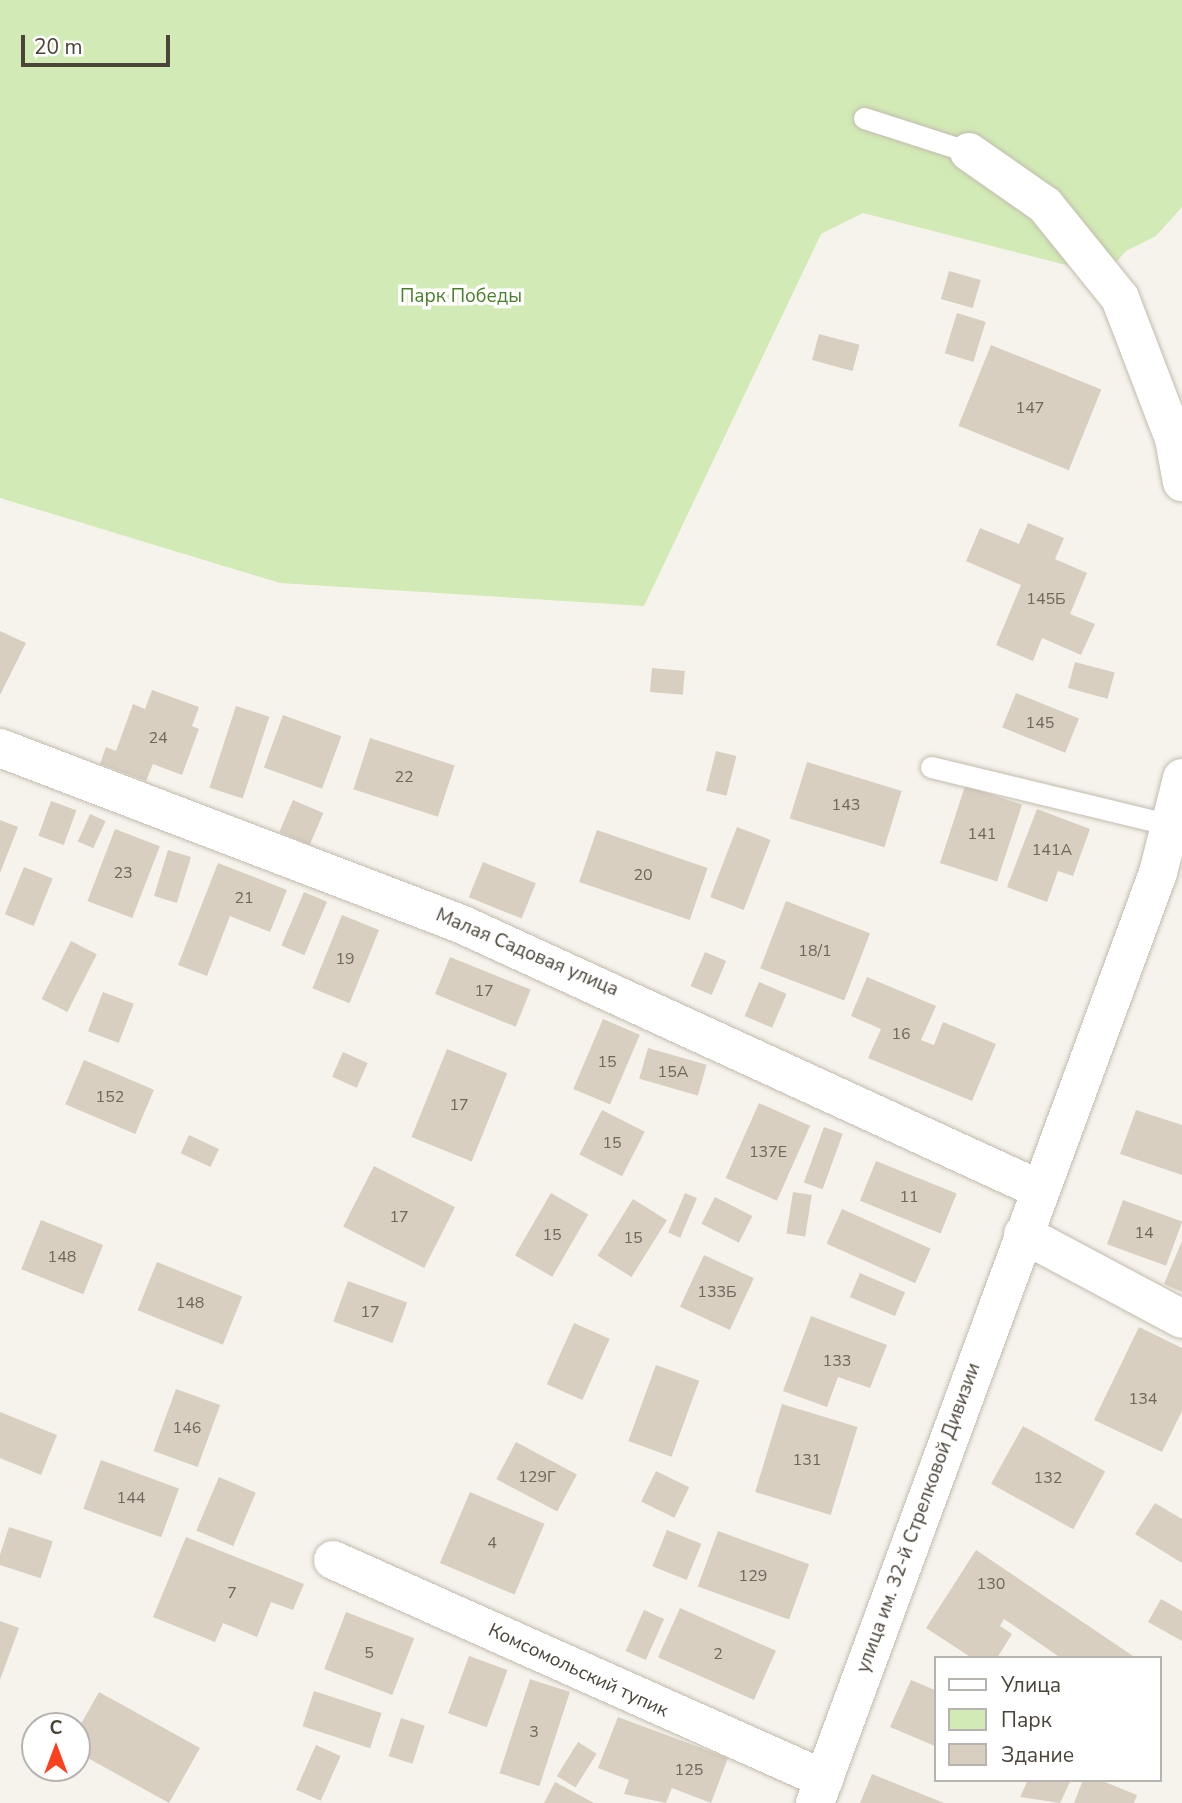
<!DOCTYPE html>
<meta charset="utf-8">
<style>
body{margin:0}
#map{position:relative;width:1182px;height:1803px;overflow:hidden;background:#f6f3ec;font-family:"Nunito Sans",sans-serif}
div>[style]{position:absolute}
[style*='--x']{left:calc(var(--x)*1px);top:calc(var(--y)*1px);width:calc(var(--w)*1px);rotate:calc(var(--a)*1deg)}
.green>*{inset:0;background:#d2eab5}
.building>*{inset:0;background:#d8cfc1;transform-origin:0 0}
.roads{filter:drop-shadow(0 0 2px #c2bbae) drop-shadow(0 0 2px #c2bbae)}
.lane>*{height:21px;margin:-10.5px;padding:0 10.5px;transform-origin:10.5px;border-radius:10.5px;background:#fff}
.street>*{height:38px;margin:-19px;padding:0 19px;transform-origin:19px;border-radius:19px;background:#fff}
span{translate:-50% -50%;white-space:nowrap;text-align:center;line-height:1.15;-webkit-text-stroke:7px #fff;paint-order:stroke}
.number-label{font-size:16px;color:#6e675b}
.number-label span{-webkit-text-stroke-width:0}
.park-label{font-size:19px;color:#4a7f2a}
.street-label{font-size:19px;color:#4b4439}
.legend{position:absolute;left:934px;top:1656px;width:228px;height:126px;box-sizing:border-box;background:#fff;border:2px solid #b7b4b0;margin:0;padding:9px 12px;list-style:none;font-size:21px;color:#4b4439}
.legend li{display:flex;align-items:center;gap:14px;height:35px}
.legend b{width:35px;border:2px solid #b7b4b0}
.north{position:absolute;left:21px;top:1712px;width:70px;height:70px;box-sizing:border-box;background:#fff;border:2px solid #b7b4b0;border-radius:50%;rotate:0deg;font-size:19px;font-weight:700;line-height:28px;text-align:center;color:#4b4439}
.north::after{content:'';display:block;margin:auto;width:24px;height:32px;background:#fc3f1d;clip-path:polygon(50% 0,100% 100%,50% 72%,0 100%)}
.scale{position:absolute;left:21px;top:35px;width:149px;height:32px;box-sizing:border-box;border:4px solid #4b4439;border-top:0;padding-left:9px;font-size:21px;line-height:24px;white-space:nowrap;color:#4b4439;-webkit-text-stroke:5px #fff;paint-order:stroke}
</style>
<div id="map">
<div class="green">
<i style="clip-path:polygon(0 0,1182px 0,1182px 207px,1156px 236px,1126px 251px,1105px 275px,863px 213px,821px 234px,644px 606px,280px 583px,0 498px)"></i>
</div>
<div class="building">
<i style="left:949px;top:271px;width:33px;height:29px;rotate:16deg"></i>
<i style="left:957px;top:313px;width:30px;height:42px;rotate:17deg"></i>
<i style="left:819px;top:334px;width:42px;height:27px;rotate:15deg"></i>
<i style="left:991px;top:345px;width:119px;height:87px;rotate:22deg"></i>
<i style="clip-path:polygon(1028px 523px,1064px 538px,1055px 559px,1087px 573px,1070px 614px,1095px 624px,1081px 655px,1042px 638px,1033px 661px,996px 645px,1021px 585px,966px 561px,980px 528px,1019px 544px)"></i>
<i style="clip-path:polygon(0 631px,26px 643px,0 695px)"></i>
<i style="left:1075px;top:662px;width:41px;height:27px;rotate:15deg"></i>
<i style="left:652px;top:668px;width:33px;height:24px;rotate:5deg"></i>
<i style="clip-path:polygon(152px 690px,199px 707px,192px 726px,199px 729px,182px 775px,153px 764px,146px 781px,100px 764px,106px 747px,116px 751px,133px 704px,145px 709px)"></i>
<i style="left:1016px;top:693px;width:68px;height:37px;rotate:22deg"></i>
<i style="left:236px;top:706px;width:35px;height:86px;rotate:18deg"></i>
<i style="left:283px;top:715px;width:62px;height:56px;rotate:20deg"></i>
<i style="left:370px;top:738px;width:89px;height:54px;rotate:18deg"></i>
<i style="left:716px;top:751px;width:21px;height:41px;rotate:14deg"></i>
<i style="left:807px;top:762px;width:99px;height:59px;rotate:17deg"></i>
<i style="left:965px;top:786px;width:60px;height:81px;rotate:18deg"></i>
<i style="left:293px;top:800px;width:33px;height:35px;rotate:23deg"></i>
<i style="left:51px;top:801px;width:27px;height:37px;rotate:20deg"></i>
<i style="clip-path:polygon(1037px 809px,1090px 829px,1073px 876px,1058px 871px,1047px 902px,1007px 887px)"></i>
<i style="left:90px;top:814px;width:17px;height:30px;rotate:24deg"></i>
<i style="clip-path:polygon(0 820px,18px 827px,0 873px)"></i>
<i style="left:737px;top:827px;width:36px;height:75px;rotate:21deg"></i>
<i style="left:115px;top:829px;width:48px;height:77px;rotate:21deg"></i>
<i style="left:597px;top:830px;width:117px;height:55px;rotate:19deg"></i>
<i style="left:168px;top:850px;width:24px;height:48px;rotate:17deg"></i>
<i style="left:483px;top:862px;width:57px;height:38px;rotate:22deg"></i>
<i style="clip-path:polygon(218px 863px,287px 890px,270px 932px,230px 916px,207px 976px,178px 965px)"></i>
<i style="left:24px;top:867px;width:31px;height:51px;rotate:22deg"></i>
<i style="left:304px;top:892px;width:25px;height:58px;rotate:23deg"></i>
<i style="left:786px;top:901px;width:90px;height:72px;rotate:21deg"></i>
<i style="left:342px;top:915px;width:40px;height:79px;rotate:22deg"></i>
<i style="left:71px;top:941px;width:29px;height:65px;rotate:27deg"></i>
<i style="left:705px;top:952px;width:23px;height:37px;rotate:23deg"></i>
<i style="left:450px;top:957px;width:87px;height:40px;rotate:22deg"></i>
<i style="clip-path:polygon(867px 977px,936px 1006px,921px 1040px,934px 1045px,943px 1022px,996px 1044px,972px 1101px,868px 1058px,881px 1029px,851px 1016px)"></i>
<i style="left:759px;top:982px;width:30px;height:37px;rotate:23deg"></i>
<i style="left:103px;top:992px;width:33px;height:42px;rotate:21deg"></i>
<i style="left:603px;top:1019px;width:40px;height:76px;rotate:23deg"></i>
<i style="left:648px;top:1048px;width:61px;height:32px;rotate:16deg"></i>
<i style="left:447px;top:1049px;width:65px;height:95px;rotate:22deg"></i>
<i style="left:343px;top:1052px;width:27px;height:27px;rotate:24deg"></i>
<i style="left:84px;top:1060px;width:76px;height:48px;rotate:23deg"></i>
<i style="left:759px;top:1103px;width:56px;height:82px;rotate:24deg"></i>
<i style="left:602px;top:1110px;width:48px;height:50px;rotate:27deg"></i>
<i style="clip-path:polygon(1136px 1110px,1182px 1125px,1182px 1175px,1120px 1154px)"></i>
<i style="left:824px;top:1127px;width:20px;height:59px;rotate:20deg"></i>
<i style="left:189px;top:1135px;width:33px;height:20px;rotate:25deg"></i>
<i style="left:876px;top:1161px;width:87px;height:43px;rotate:22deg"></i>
<i style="left:374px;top:1166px;width:91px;height:68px;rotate:27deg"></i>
<i style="left:793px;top:1192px;width:19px;height:42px;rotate:9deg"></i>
<i style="left:551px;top:1193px;width:43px;height:72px;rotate:30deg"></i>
<i style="left:685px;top:1193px;width:13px;height:43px;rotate:23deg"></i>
<i style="left:715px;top:1197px;width:42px;height:30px;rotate:27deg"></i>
<i style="left:633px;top:1199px;width:40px;height:67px;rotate:32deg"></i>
<i style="left:1123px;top:1200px;width:63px;height:47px;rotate:20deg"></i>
<i style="left:842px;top:1209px;width:97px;height:38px;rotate:24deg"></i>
<i style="left:41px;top:1220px;width:67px;height:53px;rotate:22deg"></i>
<i style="clip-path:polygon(1182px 1241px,1182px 1292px,1164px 1284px)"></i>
<i style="left:704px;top:1255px;width:55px;height:57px;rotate:25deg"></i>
<i style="left:157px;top:1262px;width:92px;height:52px;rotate:22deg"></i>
<i style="left:860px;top:1273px;width:49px;height:26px;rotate:23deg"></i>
<i style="left:348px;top:1281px;width:63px;height:43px;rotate:20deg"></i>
<i style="clip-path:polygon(811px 1316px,887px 1345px,870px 1388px,838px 1377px,827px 1407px,783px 1391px)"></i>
<i style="left:574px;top:1323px;width:39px;height:67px;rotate:24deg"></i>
<i style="clip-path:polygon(1139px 1327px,1182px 1348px,1182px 1411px,1162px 1452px,1094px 1420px)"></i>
<i style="left:656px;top:1365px;width:46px;height:81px;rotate:20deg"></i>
<i style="left:176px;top:1389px;width:47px;height:66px;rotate:20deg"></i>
<i style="left:782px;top:1404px;width:79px;height:92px;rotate:17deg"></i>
<i style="clip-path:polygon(0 1412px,57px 1435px,41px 1475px,0 1458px)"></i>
<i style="left:1023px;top:1426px;width:94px;height:66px;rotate:29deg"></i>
<i style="left:516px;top:1442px;width:69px;height:42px;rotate:28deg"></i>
<i style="left:101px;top:1460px;width:83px;height:52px;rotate:20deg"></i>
<i style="left:656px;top:1471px;width:37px;height:34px;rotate:26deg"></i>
<i style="left:219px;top:1477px;width:40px;height:58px;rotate:23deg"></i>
<i style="left:470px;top:1492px;width:81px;height:77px;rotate:23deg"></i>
<i style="clip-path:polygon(1155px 1503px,1182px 1519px,1182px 1563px,1135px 1534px)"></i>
<i style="left:9px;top:1527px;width:46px;height:39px;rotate:18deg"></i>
<i style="left:667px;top:1530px;width:37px;height:39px;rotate:22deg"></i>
<i style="left:718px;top:1531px;width:97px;height:59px;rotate:20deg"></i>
<i style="clip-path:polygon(186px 1537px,304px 1584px,293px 1610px,271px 1602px,257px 1637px,223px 1623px,215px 1642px,153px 1617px)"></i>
<i style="clip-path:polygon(976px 1550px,1136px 1658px,1061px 1658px,1004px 1619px,1000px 1626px,1012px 1634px,997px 1658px,972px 1658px,926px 1628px)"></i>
<i style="clip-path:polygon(1161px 1599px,1182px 1611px,1182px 1641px,1148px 1622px)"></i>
<i style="left:680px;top:1608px;width:105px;height:54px;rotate:24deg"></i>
<i style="left:644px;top:1610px;width:22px;height:45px;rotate:24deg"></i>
<i style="left:346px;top:1612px;width:73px;height:61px;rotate:21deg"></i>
<i style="clip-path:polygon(0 1621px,19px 1628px,0 1680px)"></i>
<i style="left:469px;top:1656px;width:41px;height:61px;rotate:20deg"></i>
<i style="left:530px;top:1679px;width:42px;height:99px;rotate:18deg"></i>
<i style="clip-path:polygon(911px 1680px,935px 1690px,935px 1746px,890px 1727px)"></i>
<i style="left:314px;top:1691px;width:71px;height:37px;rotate:18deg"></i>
<i style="clip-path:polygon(99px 1692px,200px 1748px,169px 1803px,77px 1752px,77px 1731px)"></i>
<i style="clip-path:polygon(618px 1717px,728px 1758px,711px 1803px,672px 1788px,666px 1803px,624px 1794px,629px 1780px,598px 1768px)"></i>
<i style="left:401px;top:1718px;width:25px;height:40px;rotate:18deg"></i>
<i style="left:578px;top:1742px;width:22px;height:40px;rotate:32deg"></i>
<i style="left:316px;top:1745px;width:27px;height:49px;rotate:24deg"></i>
<i style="clip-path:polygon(872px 1774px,944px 1803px,860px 1803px)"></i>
<i style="clip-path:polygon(1028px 1780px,1071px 1780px,1060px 1803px,1020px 1797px)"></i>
<i style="clip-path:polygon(1083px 1780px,1100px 1780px,1137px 1795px,1134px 1803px,1074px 1803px)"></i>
<i style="clip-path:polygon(555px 1782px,594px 1803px,544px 1803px)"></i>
</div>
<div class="roads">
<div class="lane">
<i style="--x:864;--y:118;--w:110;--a:17.9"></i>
<i style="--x:931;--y:767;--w:246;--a:13.6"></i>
</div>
<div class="street">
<i style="--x:969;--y:152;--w:93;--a:34.9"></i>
<i style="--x:1045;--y:205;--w:119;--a:51.1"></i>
<i style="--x:1120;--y:298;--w:151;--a:69"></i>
<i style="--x:1174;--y:439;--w:44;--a:79.5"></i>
<i style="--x:0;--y:748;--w:493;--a:20.9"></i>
<i style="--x:461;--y:924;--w:638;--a:24.64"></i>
<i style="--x:1023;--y:1234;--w:180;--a:28.1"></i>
<i style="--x:333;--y:1560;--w:538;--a:24.04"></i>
<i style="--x:815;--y:1803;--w:991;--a:-69.76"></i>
<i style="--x:1158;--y:873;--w:98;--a:-75.8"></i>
</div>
</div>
<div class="number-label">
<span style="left:1030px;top:408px">147</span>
<span style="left:1046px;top:599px">145Б</span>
<span style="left:1040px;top:723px">145</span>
<span style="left:158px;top:738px">24</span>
<span style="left:404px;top:777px">22</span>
<span style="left:846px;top:805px">143</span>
<span style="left:982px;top:834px">141</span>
<span style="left:1052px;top:850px">141А</span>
<span style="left:123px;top:873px">23</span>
<span style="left:643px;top:875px">20</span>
<span style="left:244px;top:898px">21</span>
<span style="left:815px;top:951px">18/1</span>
<span style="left:345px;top:959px">19</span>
<span style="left:484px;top:991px">17</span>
<span style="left:901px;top:1034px">16</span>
<span style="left:607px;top:1062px">15</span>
<span style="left:673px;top:1072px">15А</span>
<span style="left:110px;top:1097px">152</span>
<span style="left:459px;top:1105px">17</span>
<span style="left:612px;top:1143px">15</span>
<span style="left:768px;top:1152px">137Е</span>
<span style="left:909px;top:1197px">11</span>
<span style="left:399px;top:1217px">17</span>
<span style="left:1144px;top:1233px">14</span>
<span style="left:552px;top:1235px">15</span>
<span style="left:633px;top:1238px">15</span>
<span style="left:62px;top:1257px">148</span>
<span style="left:717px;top:1292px">133Б</span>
<span style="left:190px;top:1303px">148</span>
<span style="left:370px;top:1312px">17</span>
<span style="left:837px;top:1361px">133</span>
<span style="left:1143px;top:1399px">134</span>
<span style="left:187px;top:1428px">146</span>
<span style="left:807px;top:1460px">131</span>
<span style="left:537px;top:1477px">129Г</span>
<span style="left:1048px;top:1478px">132</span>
<span style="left:131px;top:1498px">144</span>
<span style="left:492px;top:1543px">4</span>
<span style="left:753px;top:1576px">129</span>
<span style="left:991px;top:1584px">130</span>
<span style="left:232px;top:1593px">7</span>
<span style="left:369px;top:1653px">5</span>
<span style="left:718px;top:1654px">2</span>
<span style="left:534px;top:1732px">3</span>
<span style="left:689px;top:1770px">125</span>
</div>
<div class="park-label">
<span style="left:461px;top:297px">Парк Победы</span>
</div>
<div class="street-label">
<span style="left:527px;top:953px;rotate:23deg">Малая Садовая улица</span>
<span style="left:919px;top:1518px;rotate:-70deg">улица им. 32-й Стрелковой Дивизии</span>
<span style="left:578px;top:1671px;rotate:25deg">Комсомольский тупик</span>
</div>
<ul class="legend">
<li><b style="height:9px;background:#fff"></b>Улица</li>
<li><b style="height:19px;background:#d2eab5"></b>Парк</li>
<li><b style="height:19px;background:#d8cfc1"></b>Здание</li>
</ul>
<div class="north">С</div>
<div class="scale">20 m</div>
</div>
